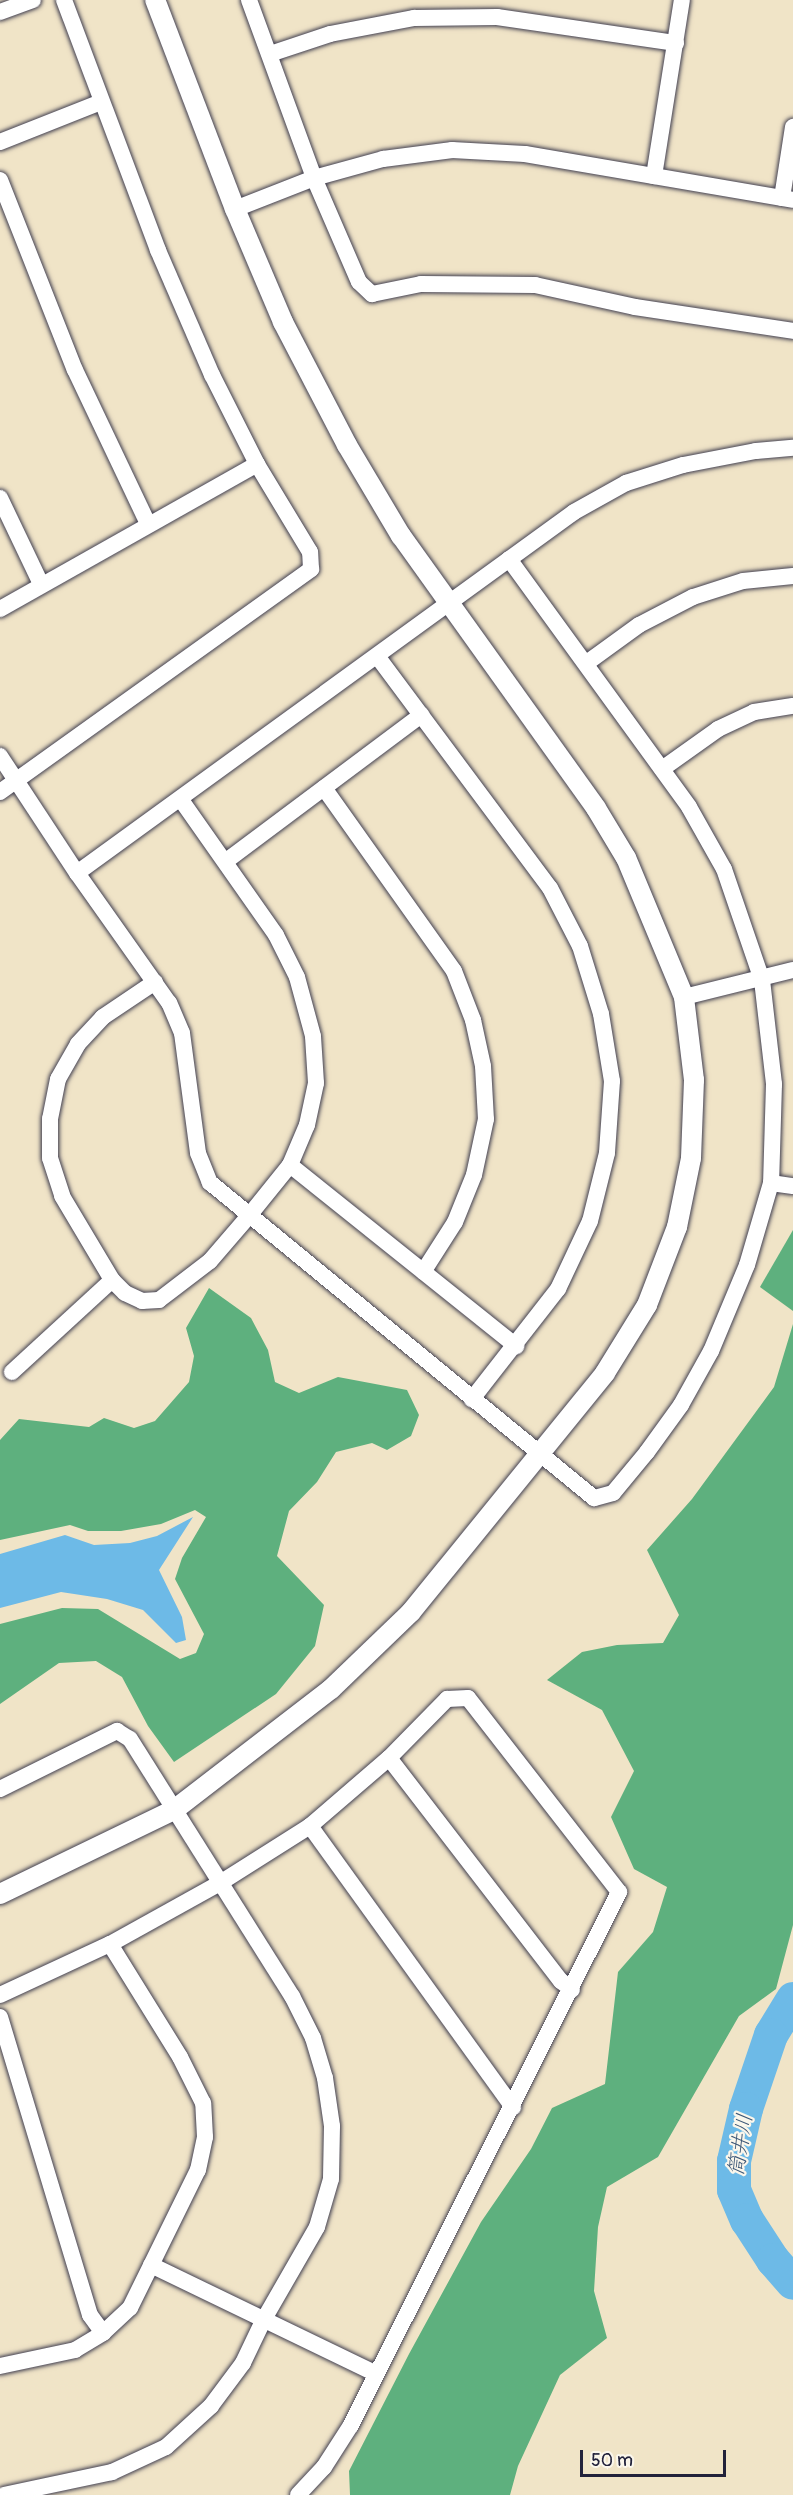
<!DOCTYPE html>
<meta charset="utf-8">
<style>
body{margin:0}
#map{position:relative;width:793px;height:2495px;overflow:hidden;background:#f0e4c7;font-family:Pangolin,"Klee One",sans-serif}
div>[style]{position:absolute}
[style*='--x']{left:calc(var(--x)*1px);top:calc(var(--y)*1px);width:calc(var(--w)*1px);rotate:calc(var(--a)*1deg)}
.forest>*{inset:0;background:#5eb07e}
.water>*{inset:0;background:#6dbae7}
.river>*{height:34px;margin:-17px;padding:0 17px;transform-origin:17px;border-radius:17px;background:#6dbae7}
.roads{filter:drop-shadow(0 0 2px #413f50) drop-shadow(0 0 2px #413f50)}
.minor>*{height:16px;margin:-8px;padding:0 8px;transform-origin:8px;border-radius:8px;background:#fff}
.tertiary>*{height:20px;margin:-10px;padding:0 10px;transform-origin:10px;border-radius:10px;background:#fff}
span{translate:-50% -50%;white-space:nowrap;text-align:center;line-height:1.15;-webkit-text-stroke:4.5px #fbf7ec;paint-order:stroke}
.water-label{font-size:21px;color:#3c5777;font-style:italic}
.scale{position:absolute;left:580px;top:2450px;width:146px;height:27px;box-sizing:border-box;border:3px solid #22223b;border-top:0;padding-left:8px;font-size:18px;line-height:21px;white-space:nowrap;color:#22223b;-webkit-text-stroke:4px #fbf7ec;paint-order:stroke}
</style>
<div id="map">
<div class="forest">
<i style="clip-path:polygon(793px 1230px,793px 1311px,760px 1287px)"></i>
<i style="clip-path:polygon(209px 1288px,251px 1318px,268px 1350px,275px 1382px,299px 1393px,338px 1377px,407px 1390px,419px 1415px,411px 1436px,387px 1450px,372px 1443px,336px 1452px,317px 1482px,289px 1511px,277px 1556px,324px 1605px,315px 1646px,276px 1694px,174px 1762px,148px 1726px,122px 1677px,96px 1661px,59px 1663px,0 1704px,0 1624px,62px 1608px,98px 1609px,180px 1659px,196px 1653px,204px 1634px,175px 1579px,182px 1558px,206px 1517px,195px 1510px,161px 1524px,121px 1531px,88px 1531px,70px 1525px,0 1540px,0 1440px,19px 1419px,89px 1427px,104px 1418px,134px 1428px,155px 1421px,189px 1382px,194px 1356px,186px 1328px)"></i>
<i style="clip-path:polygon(793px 1324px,793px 1925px,776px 1989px,739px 2016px,658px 2157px,607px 2187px,598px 2227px,594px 2291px,607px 2338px,560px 2375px,518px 2466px,510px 2495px,350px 2495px,349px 2471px,409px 2354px,481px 2222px,531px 2149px,552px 2108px,605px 2084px,618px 1972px,653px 1932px,667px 1887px,634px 1869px,611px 1817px,634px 1771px,602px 1710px,547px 1680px,582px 1652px,617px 1645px,663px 1643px,679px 1615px,647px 1550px,692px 1499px,774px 1387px)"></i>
</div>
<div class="water">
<i style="clip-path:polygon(193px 1517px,159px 1570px,182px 1617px,186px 1640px,176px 1643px,143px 1610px,107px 1599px,61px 1592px,0 1608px,0 1554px,65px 1535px,94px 1545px,130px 1543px,157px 1536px)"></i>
</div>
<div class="river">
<i style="--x:793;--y:1999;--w:42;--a:121.4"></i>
<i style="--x:771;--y:2035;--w:78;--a:108.7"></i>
<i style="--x:746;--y:2109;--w:53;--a:103"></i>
<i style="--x:734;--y:2161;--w:29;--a:90"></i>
<i style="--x:734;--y:2190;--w:33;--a:67"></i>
<i style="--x:747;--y:2220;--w:48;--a:57"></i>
<i style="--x:773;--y:2260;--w:30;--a:49"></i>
</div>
<div class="roads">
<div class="minor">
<i style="--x:249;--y:0;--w:189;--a:69.9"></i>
<i style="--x:314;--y:178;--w:113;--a:66.6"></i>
<i style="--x:359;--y:282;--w:18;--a:43"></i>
<i style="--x:372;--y:294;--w:50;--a:-11.5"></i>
<i style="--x:421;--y:284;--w:114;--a:0.5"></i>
<i style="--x:535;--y:285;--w:102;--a:12.4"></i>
<i style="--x:635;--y:307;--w:160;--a:8.6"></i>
<i style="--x:0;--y:12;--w:35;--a:-20"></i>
<i style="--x:270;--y:54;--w:63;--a:-18.4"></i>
<i style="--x:330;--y:34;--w:86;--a:-10.8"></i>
<i style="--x:414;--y:18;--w:83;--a:-0.7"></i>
<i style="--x:497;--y:17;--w:181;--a:8.3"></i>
<i style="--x:0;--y:142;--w:109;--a:-21.6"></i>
<i style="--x:654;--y:176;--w:178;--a:-81"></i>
<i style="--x:0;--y:180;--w:204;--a:68.5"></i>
<i style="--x:75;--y:370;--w:170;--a:64.6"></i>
<i style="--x:782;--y:198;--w:72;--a:-81.2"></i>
<i style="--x:235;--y:209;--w:85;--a:-21.4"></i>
<i style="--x:314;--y:178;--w:72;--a:-15.4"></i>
<i style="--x:383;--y:159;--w:70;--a:-7.4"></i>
<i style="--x:452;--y:150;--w:73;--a:3.1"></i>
<i style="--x:525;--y:154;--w:272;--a:9.7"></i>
<i style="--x:0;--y:498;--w:95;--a:64.5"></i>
<i style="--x:509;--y:559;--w:306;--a:54"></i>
<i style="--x:689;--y:807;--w:71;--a:60.6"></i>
<i style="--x:724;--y:869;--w:117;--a:71.1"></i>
<i style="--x:762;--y:980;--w:105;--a:83.4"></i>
<i style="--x:774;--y:1084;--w:99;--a:91.7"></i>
<i style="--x:771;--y:1183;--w:85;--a:106.3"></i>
<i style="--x:747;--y:1265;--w:93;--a:112.7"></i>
<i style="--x:711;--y:1351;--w:62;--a:119.1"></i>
<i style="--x:681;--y:1405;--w:58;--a:125.9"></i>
<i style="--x:647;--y:1452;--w:53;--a:129.7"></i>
<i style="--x:613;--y:1493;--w:20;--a:165"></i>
<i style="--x:594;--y:1498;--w:497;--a:-140.6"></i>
<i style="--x:210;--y:1183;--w:32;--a:-112"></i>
<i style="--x:198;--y:1153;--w:121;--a:-97.6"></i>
<i style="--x:182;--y:1033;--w:33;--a:-113"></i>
<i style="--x:169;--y:1003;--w:159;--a:-125.3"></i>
<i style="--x:77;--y:873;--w:614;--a:-35.99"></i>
<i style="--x:574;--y:512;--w:60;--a:-29.1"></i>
<i style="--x:626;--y:483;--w:60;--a:-17.5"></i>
<i style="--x:683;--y:465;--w:74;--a:-10.9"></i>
<i style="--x:756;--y:451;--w:37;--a:-5"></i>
<i style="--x:0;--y:609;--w:295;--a:-29.4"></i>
<i style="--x:377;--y:656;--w:289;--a:53.3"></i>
<i style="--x:550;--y:888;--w:65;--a:62.7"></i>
<i style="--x:580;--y:946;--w:71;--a:72.8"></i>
<i style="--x:601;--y:1014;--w:68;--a:80.7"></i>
<i style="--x:612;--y:1081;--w:72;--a:94"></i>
<i style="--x:607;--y:1153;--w:70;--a:104"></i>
<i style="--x:590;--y:1221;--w:75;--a:115.2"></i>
<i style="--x:558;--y:1289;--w:140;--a:128"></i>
<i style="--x:588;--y:662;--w:63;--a:-36"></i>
<i style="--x:639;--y:625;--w:61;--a:-27.4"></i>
<i style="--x:693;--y:597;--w:52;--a:-17.7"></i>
<i style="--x:743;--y:581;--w:50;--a:-5.7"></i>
<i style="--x:0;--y:756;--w:140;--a:56.7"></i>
<i style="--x:662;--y:769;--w:69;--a:-35.5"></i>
<i style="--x:718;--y:729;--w:40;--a:-25"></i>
<i style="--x:754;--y:712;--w:39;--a:-9"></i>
<i style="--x:324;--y:788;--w:224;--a:54.6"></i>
<i style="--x:454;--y:971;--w:53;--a:68.8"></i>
<i style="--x:473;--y:1020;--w:47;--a:77.7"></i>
<i style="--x:483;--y:1066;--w:53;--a:86.8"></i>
<i style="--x:486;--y:1119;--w:57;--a:102.1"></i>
<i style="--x:474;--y:1175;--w:51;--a:112"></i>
<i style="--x:455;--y:1222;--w:59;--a:122.6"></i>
<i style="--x:0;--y:792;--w:383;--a:-35.6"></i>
<i style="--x:311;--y:569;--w:17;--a:-93"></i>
<i style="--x:310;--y:552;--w:103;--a:-121.1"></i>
<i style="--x:257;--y:464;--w:100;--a:-116.8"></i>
<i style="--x:212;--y:375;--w:136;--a:-113.4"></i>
<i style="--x:158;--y:250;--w:267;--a:-110.6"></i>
<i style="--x:226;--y:861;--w:244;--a:-36.8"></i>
<i style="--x:155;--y:982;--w:63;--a:146.1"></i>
<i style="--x:103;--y:1017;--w:37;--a:133"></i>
<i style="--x:78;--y:1044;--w:40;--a:119.7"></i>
<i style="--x:58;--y:1079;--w:41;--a:101.3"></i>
<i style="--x:50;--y:1119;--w:39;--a:90"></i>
<i style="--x:50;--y:1158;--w:40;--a:72"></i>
<i style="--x:62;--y:1196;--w:98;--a:59.2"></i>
<i style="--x:112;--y:1280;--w:18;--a:45"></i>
<i style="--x:125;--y:1293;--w:19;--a:25"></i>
<i style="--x:142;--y:1301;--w:17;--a:-3"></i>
<i style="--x:159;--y:1300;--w:64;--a:-37.4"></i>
<i style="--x:210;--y:1261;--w:58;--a:-49.2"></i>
<i style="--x:248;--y:1217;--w:67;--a:-51.1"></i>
<i style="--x:290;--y:1165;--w:43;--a:-67"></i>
<i style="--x:307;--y:1125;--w:43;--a:-77.9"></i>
<i style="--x:316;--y:1083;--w:47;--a:-93.7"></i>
<i style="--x:313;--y:1036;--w:61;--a:-105.2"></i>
<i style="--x:297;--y:977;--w:47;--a:-116.6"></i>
<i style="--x:276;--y:935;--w:165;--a:-125.1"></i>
<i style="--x:684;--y:997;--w:112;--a:-13.9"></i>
<i style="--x:290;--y:1165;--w:290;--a:38.7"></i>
<i style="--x:771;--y:1183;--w:22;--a:8"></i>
<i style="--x:12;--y:1372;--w:136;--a:-42.6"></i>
<i style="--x:389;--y:1758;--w:282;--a:52.4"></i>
<i style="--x:561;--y:1981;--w:14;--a:39"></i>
<i style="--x:0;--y:1789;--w:131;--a:-26.4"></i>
<i style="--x:117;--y:1731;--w:15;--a:32"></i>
<i style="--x:130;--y:1739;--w:304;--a:57.8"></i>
<i style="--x:292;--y:1996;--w:47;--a:63.4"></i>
<i style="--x:313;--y:2038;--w:42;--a:73.3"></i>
<i style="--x:325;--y:2078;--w:49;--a:81.7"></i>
<i style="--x:332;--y:2126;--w:53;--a:91.1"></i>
<i style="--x:331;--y:2179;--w:50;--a:106.3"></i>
<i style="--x:317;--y:2227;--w:108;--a:119.9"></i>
<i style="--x:263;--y:2321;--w:47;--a:115.5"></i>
<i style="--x:243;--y:2363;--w:54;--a:126.7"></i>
<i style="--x:211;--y:2406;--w:61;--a:137.7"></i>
<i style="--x:166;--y:2447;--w:60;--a:155.2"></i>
<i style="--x:112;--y:2472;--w:110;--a:168"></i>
<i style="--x:310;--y:1826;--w:347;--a:54.2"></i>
<i style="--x:0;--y:1995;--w:121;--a:-24.9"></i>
<i style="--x:110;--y:1944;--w:126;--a:-29"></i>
<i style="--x:220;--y:1883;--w:107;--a:-32.3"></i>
<i style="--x:310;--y:1826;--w:104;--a:-40.7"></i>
<i style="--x:389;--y:1758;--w:83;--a:-45.5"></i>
<i style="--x:447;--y:1699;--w:21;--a:-3"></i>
<i style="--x:468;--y:1698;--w:246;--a:52.1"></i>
<i style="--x:619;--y:1892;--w:597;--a:116.69"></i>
<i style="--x:351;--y:2425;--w:50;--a:122.7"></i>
<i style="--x:324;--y:2467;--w:38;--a:133"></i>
<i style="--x:0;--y:2017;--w:311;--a:73.2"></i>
<i style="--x:90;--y:2315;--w:22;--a:54"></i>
<i style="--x:151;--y:2265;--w:250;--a:25.8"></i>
<i style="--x:0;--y:2366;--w:77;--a:-12"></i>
<i style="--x:75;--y:2350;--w:33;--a:-31"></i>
<i style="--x:103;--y:2333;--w:37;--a:-43"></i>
<i style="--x:130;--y:2308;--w:154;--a:-63.8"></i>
<i style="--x:198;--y:2170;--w:34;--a:-78"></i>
<i style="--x:205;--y:2137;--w:34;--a:-93"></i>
<i style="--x:203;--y:2103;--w:51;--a:-116.6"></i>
<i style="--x:180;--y:2057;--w:133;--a:-121.8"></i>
</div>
<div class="tertiary">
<i style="--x:0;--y:1894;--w:193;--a:-25.8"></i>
<i style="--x:174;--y:1810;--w:198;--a:-37.6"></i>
<i style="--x:331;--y:1689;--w:111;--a:-43.9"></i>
<i style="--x:411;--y:1612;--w:308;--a:-50.9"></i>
<i style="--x:605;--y:1373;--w:80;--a:-58.3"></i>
<i style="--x:647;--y:1305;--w:84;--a:-69"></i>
<i style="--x:677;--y:1227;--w:70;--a:-78.5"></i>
<i style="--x:691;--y:1158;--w:78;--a:-87.8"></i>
<i style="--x:694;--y:1080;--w:84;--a:-96.9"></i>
<i style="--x:684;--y:997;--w:151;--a:-112.6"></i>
<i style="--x:626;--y:858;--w:58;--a:-121"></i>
<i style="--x:596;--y:808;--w:335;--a:-125.6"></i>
<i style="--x:401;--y:536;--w:106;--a:-120.7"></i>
<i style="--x:347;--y:445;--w:139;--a:-117.5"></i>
<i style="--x:283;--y:322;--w:123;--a:-113"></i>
<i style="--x:235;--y:209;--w:224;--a:-110.9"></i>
</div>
</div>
<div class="water-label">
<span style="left:741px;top:2145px;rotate:-81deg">筒井川</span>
</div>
<div class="scale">50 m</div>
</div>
